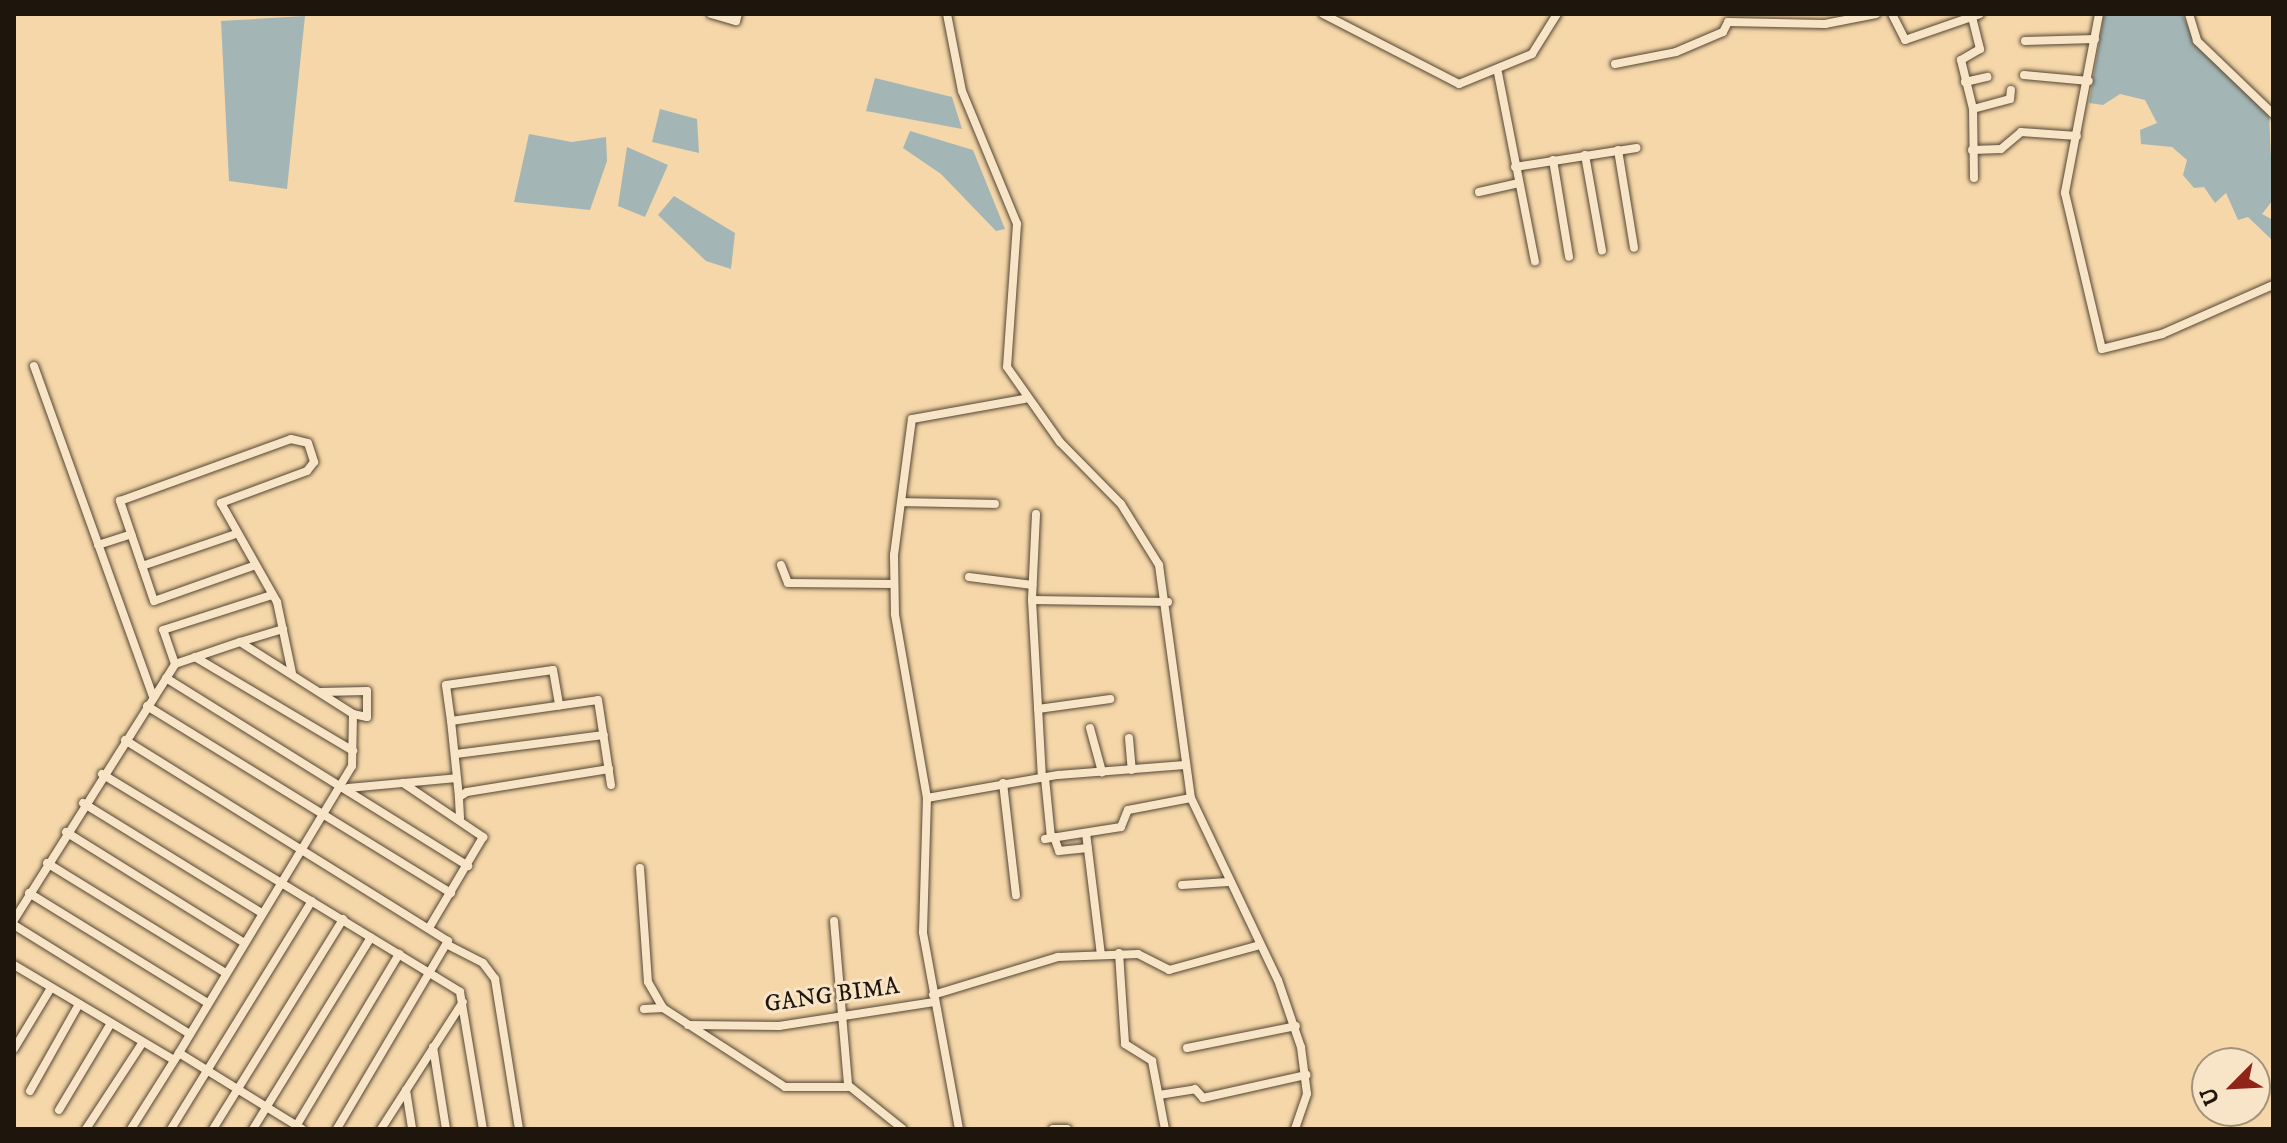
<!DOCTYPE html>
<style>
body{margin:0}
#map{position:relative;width:2287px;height:1143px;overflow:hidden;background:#f5d7a9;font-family:"IM FELL DW Pica",serif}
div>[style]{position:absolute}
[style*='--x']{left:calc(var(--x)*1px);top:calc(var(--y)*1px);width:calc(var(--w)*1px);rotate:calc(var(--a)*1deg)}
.water>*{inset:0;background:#a3b6b5}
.roads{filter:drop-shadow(0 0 2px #544634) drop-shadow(0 0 2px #544634)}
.minor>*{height:8px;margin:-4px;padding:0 4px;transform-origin:4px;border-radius:4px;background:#f8e5c7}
span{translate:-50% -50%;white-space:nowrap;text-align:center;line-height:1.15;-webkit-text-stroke:6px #f8e5c7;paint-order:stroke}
.street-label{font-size:24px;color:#1e150d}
.frame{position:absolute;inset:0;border:16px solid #1e150d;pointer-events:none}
.north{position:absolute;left:2191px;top:1047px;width:80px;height:80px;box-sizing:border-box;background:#f8e5c7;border:2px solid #a1927d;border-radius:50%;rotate:246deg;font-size:22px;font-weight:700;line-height:32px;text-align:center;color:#1e150d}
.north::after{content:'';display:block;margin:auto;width:28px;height:36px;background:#8f2418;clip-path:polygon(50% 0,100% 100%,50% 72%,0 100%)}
</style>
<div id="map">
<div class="water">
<i style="clip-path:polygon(2104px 14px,2182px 14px,2197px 46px,2269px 115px,2273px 200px,2262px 214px,2273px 220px,2271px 239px,2248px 217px,2238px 220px,2226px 193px,2215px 203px,2204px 187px,2194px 188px,2183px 175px,2187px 160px,2172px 147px,2141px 144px,2140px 130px,2157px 123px,2145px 100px,2120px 94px,2103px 105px,2089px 103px)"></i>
<i style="clip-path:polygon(305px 16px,287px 189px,229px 181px,221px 21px)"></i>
<i style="clip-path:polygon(875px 78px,952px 97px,962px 129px,866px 111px)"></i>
<i style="clip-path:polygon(660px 109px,697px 119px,699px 153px,652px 142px)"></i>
<i style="clip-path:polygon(910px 131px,973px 150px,1005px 229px,996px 231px,941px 174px,903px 148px)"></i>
<i style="clip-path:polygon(529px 134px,572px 142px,606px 137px,607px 161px,590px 210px,514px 202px)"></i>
<i style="clip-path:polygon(627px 147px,668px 165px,645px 217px,618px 206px)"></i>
<i style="clip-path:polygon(674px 196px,735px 233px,731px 269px,706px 261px,658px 215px)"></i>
</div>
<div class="roads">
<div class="minor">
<i style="--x:711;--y:14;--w:26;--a:16"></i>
<i style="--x:736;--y:21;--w:7;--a:-74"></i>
<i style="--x:947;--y:14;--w:78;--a:79"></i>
<i style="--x:962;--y:91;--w:144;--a:67.5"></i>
<i style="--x:1017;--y:224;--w:143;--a:94"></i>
<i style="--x:1007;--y:367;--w:92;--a:54.8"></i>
<i style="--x:1060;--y:442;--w:87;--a:45.5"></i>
<i style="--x:1121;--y:504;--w:72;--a:58.1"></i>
<i style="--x:1159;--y:565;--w:235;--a:82.2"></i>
<i style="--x:1191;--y:798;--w:202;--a:64.5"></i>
<i style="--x:1278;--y:980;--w:71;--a:71.1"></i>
<i style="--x:1301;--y:1047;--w:47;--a:82.7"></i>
<i style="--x:1307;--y:1094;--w:37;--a:109"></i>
<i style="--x:1323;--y:14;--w:153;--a:27.2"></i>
<i style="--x:1459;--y:84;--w:79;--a:-22.3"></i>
<i style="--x:1532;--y:54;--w:47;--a:-58"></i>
<i style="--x:1892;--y:14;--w:29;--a:63"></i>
<i style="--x:1905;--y:40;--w:79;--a:-19.1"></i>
<i style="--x:2099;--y:14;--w:182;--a:100.8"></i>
<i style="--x:2065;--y:193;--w:160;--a:76.7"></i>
<i style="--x:2102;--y:349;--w:62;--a:-14"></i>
<i style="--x:2162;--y:334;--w:121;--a:-23.8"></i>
<i style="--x:2189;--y:14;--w:28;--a:73"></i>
<i style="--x:2197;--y:41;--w:105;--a:43.8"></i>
<i style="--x:1973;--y:21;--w:29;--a:76"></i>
<i style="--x:1980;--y:49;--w:22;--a:150"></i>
<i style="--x:1961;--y:60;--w:50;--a:76.2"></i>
<i style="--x:2025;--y:41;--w:70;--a:-1.6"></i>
<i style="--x:1615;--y:64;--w:62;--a:-11.1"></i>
<i style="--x:1676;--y:52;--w:51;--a:-23.1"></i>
<i style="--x:1723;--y:32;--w:11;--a:-63"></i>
<i style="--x:1728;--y:22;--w:97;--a:1.2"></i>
<i style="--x:1825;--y:24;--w:52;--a:-11.1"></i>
<i style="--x:1498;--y:73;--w:192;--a:78.9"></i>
<i style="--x:2024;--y:75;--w:65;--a:5.3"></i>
<i style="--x:1965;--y:82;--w:23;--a:-13"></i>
<i style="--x:1618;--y:150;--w:99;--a:80.7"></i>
<i style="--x:1972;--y:150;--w:29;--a:-2"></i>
<i style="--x:2001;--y:149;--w:26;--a:-40"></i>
<i style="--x:2021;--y:132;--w:56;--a:4.1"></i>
<i style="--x:1585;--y:155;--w:97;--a:79.9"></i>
<i style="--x:1553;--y:160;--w:98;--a:80.6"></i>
<i style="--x:1515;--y:167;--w:123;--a:-8.9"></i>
<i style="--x:1974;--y:178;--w:69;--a:-90.8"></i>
<i style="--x:1973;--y:109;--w:38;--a:-15"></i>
<i style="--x:2010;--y:99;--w:9;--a:-84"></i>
<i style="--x:1479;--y:192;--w:41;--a:-12.7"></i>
<i style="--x:34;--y:366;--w:352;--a:70.2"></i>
<i style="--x:902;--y:502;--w:93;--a:1.2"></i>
<i style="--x:1036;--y:514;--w:86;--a:92.7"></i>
<i style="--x:1032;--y:600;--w:178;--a:86.8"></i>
<i style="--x:98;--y:545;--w:35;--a:-18"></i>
<i style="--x:781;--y:565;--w:19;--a:69"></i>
<i style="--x:788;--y:583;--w:106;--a:0.5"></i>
<i style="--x:142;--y:566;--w:96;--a:-18.8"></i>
<i style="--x:253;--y:566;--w:105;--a:160.5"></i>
<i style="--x:154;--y:601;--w:106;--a:-108.8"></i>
<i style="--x:120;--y:501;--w:182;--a:-19.9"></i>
<i style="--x:291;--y:439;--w:17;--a:13"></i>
<i style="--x:308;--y:443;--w:20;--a:72"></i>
<i style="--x:314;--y:462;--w:11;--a:128"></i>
<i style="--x:307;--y:471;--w:92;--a:159.6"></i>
<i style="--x:221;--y:503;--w:114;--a:60.5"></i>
<i style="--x:277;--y:602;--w:73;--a:78.1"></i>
<i style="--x:969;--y:577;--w:64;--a:7.1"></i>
<i style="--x:1032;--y:600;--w:136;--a:0.8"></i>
<i style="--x:240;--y:642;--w:45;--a:-16.8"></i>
<i style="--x:195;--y:657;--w:184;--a:30.7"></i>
<i style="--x:175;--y:664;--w:36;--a:-109"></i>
<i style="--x:163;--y:630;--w:114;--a:-17.8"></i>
<i style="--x:166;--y:678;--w:356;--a:31.9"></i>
<i style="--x:321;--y:692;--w:46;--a:-1.2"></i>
<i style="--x:367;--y:691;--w:26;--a:90"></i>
<i style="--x:367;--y:717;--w:14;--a:-168"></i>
<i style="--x:147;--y:706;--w:357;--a:31.6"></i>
<i style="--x:1038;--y:709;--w:73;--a:-7.9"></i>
<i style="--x:451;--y:721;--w:36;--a:-98"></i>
<i style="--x:446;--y:685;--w:108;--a:-8"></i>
<i style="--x:553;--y:670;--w:36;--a:80"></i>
<i style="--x:1090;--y:728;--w:46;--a:74.7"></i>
<i style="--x:1129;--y:738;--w:32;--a:85"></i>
<i style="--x:125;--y:740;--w:380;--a:31.9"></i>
<i style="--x:448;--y:941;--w:218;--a:120.6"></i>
<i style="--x:456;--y:754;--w:149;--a:-7.3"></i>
<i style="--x:102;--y:774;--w:419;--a:31.3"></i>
<i style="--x:460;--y:992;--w:139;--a:80.5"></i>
<i style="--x:1045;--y:778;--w:60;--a:84.3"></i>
<i style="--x:403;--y:783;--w:97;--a:34"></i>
<i style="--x:483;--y:837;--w:106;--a:120.7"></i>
<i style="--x:1003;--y:783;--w:113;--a:83.4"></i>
<i style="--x:348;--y:788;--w:109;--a:-5.2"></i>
<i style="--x:459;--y:797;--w:76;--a:-96"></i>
<i style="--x:451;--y:721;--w:148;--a:-8.1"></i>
<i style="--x:598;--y:700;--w:86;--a:81.3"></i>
<i style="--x:927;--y:798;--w:133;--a:-10"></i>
<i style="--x:1058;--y:775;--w:127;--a:-4.5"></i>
<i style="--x:83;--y:803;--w:210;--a:31.6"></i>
<i style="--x:460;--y:818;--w:21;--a:-93"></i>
<i style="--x:459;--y:797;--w:9;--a:-32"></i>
<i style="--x:467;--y:792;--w:144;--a:-9.2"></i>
<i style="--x:66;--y:832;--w:210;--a:31.9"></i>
<i style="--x:1086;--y:833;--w:123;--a:83"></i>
<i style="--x:1054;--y:837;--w:15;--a:70"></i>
<i style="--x:1059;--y:851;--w:29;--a:-6"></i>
<i style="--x:1045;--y:839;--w:77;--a:-9"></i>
<i style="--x:1121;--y:827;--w:18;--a:-68"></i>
<i style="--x:1128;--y:810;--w:64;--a:-10.8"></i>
<i style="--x:47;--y:863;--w:210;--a:31.6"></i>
<i style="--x:640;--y:868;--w:114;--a:86"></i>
<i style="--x:648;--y:982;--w:30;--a:60"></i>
<i style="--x:1182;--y:885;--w:46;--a:-3.7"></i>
<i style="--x:29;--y:893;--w:210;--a:31.6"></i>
<i style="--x:14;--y:920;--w:302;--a:-57.8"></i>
<i style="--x:175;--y:664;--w:69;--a:-18.7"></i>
<i style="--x:240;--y:642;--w:134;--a:32.5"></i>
<i style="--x:353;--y:714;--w:52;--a:91.1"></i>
<i style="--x:352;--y:766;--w:335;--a:121.1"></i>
<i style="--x:834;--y:921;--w:165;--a:85.1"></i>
<i style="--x:848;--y:1085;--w:70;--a:38.7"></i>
<i style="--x:14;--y:925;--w:207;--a:31.8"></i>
<i style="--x:448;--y:945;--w:39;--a:27"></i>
<i style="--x:483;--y:963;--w:20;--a:53"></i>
<i style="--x:495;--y:979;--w:152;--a:80.9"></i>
<i style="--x:1119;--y:953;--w:91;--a:86.2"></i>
<i style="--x:1125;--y:1044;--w:32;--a:32"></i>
<i style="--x:1152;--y:1061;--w:69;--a:79.2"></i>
<i style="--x:14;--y:965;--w:186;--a:30.7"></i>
<i style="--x:933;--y:995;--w:131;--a:-16.9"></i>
<i style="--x:1058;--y:957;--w:80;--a:-2.1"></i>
<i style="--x:1138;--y:954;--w:35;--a:27"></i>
<i style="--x:1169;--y:970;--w:94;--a:-15.4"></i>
<i style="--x:644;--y:1009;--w:19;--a:-3"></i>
<i style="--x:663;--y:1008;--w:145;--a:32.9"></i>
<i style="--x:785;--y:1087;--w:64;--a:0"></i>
<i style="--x:688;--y:1025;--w:91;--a:0.6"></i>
<i style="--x:779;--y:1026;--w:157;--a:-8.8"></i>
<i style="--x:433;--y:1047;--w:83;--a:81"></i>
<i style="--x:1187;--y:1048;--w:111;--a:-11.4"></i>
<i style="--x:14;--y:1049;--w:71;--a:-58.8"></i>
<i style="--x:406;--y:1090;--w:39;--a:81"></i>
<i style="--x:30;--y:1091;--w:100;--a:-60.6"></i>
<i style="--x:1159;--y:1095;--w:36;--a:-9"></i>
<i style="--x:1195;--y:1089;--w:12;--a:48"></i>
<i style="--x:1203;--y:1098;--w:106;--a:-12.6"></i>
<i style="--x:59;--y:1110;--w:101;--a:-59.1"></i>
<i style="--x:295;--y:1128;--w:203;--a:-59.1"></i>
<i style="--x:86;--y:1129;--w:104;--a:-56.8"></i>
<i style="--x:131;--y:1129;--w:90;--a:-57.7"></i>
<i style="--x:179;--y:1053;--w:145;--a:31.7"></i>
<i style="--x:171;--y:1129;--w:268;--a:-58.3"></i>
<i style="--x:213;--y:1129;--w:247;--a:-58.2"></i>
<i style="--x:253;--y:1129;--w:225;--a:-58.4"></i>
<i style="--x:381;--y:1129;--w:151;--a:-57.2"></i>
<i style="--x:959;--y:1129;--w:200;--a:-100.4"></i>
<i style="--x:923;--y:932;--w:134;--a:-88.3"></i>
<i style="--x:927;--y:798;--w:187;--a:-99.9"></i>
<i style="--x:895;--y:614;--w:59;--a:-91"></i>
<i style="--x:894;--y:555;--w:137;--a:-82.5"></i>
<i style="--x:912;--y:419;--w:114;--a:-10.1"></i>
<i style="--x:1053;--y:1129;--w:14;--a:0"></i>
</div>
</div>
<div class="street-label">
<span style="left:832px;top:996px;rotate:-8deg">GANG BIMA</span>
</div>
<div class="frame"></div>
<div class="north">U</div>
</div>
